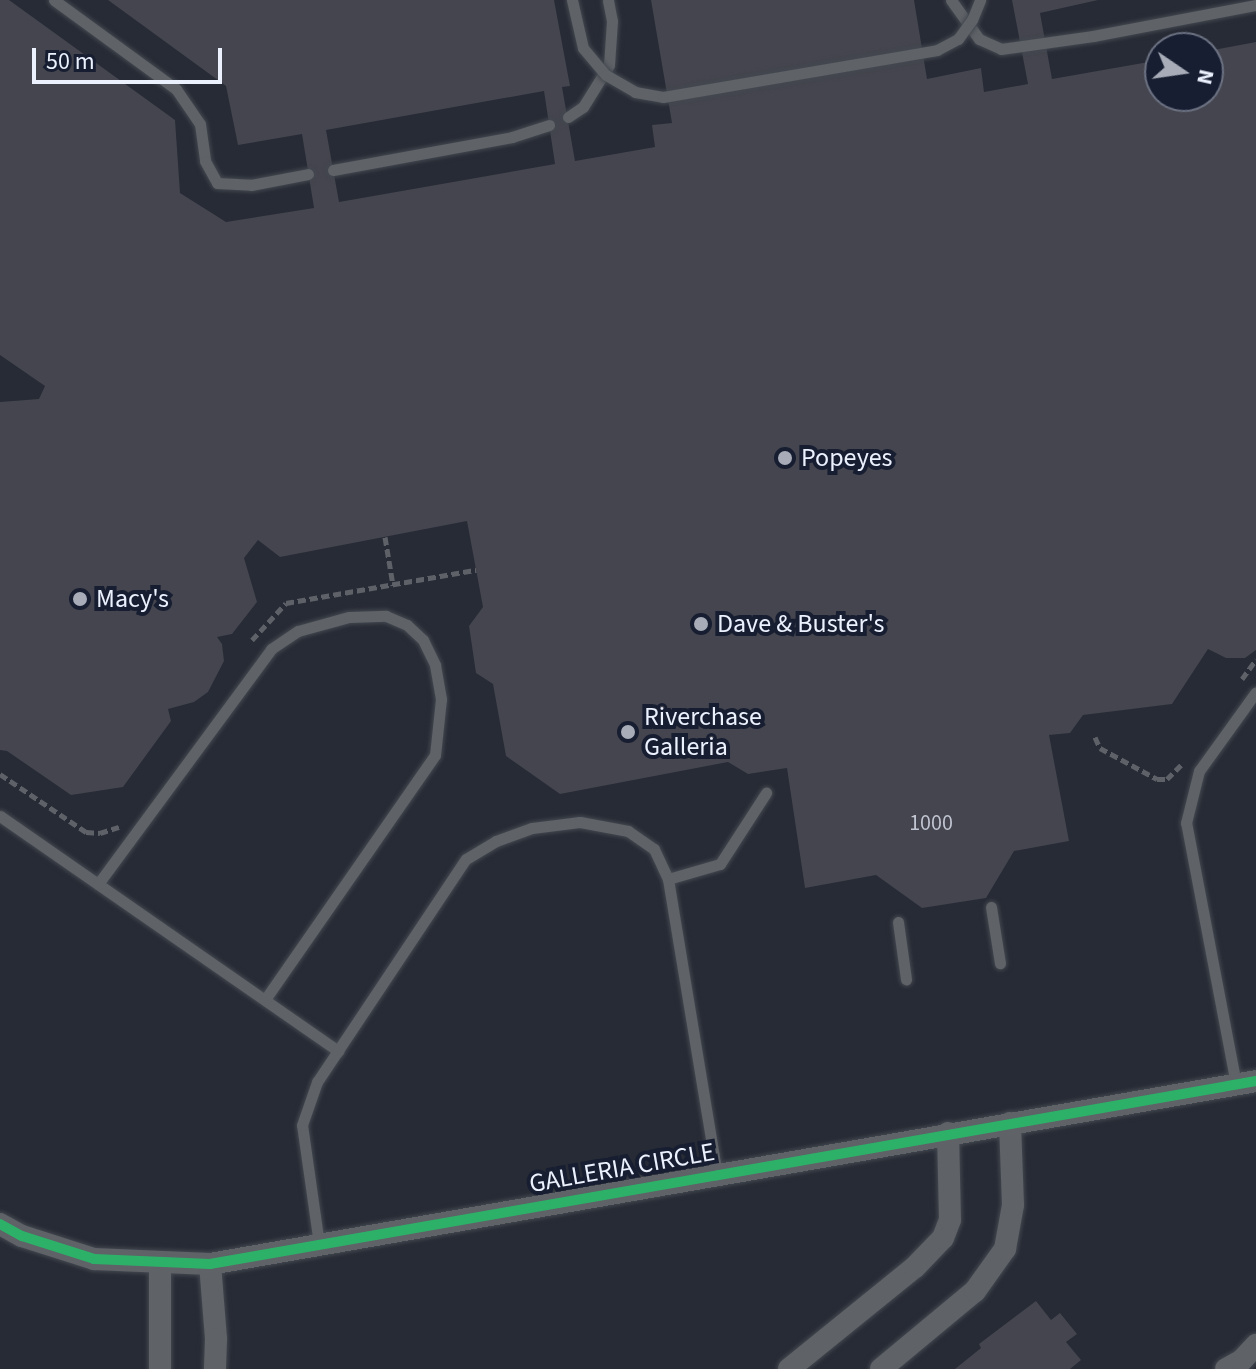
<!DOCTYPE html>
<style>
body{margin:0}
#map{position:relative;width:1256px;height:1369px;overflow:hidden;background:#272b35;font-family:"Source Sans 3",sans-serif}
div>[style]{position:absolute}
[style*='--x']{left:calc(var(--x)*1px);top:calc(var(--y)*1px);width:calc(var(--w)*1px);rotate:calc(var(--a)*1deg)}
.building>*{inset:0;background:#44454e}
.path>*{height:5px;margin-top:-2.5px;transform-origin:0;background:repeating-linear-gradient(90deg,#5e6167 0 8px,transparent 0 12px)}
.roads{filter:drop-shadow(0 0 2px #434850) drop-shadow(0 0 2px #434850)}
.service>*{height:11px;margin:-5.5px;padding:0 5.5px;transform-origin:5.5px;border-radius:5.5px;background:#5f6267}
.minor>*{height:22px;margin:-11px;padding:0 11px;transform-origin:11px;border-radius:11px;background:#5f6267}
.bridges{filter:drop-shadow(0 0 2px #434850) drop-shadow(0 0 2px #434850)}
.service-bridge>*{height:11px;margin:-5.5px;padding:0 5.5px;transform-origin:5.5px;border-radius:5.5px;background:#5f6267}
.cycleway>*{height:10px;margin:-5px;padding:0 5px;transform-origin:5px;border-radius:5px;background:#2db169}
.dots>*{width:22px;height:22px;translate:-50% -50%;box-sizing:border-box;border:4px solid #171e31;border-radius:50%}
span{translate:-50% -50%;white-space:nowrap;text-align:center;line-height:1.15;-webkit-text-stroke:8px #171e31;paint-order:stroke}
.number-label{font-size:22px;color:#c2c6d2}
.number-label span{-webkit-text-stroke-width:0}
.poi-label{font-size:26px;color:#ecf1fe}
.left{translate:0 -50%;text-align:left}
.street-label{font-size:26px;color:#ecf1fe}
.north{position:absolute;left:1144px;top:32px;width:80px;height:80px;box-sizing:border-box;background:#171e31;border:2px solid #6c7283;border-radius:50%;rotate:103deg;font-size:22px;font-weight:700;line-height:32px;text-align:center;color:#ecf1fe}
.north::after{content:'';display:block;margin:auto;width:28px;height:36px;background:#a7acb8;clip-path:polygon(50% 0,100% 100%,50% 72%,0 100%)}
.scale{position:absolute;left:32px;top:48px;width:190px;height:36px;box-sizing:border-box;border:4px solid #ecf1fe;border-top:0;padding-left:10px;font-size:24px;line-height:28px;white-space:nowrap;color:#ecf1fe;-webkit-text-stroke:6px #171e31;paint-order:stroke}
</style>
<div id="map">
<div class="building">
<i style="clip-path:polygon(evenodd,0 0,9px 0,175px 120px,180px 193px,226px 222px,314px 208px,302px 134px,238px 145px,226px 86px,108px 0,554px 0,570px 86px,562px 87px,575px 161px,655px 147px,652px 125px,672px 123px,651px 0,914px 0,927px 79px,981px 68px,984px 92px,1028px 84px,1012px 0,1098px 0,1040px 13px,1052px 79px,1160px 60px,1160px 96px,1208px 96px,1208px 51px,1256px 42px,1256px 650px,1245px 658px,1226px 658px,1208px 649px,1172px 704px,1083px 715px,1070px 733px,1049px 735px,1069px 841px,1014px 851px,986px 898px,922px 908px,876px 875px,805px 888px,787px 768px,748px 774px,728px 762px,560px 794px,506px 756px,493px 684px,476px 673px,469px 626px,483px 607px,467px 521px,280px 557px,258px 540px,244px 558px,257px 602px,232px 634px,217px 637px,222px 644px,224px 661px,208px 692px,194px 702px,168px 709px,171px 721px,123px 787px,71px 795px,7px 751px,0 750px,0 402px,39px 399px,45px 386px,0 355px,0 0,544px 91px,555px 164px,339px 202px,326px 130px,544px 91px)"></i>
<i style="clip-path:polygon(1036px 1301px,1051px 1320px,1060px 1313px,1077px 1334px,1066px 1342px,1081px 1360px,1070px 1369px,955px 1369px,981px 1348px,979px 1344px)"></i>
</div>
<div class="path">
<i style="--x:385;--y:537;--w:49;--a:80.5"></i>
<i style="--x:252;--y:640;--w:50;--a:-47.4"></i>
<i style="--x:286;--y:603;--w:193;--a:-9.9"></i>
<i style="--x:1242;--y:679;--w:24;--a:-54"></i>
<i style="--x:1095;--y:737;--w:12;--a:66"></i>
<i style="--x:1100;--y:748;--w:65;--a:28.5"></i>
<i style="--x:1157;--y:779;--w:10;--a:0"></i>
<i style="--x:1167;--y:779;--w:20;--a:-45"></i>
<i style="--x:0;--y:774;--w:104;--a:34"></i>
<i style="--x:86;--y:832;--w:14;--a:4"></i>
<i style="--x:100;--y:833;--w:20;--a:-18"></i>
</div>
<div class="roads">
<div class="service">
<i style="--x:54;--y:0;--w:151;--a:36.1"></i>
<i style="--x:176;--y:89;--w:42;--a:55.6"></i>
<i style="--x:200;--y:124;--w:37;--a:82"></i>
<i style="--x:205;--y:161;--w:25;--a:61"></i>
<i style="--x:217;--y:183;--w:34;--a:3"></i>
<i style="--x:251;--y:185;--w:58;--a:-10.9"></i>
<i style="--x:951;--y:0;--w:48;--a:54.3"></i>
<i style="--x:979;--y:39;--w:24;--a:24"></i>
<i style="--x:1001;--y:49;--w:93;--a:-8"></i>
<i style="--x:1093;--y:36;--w:166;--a:-10.8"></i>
<i style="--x:568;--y:117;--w:18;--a:-34"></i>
<i style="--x:583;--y:107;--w:49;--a:-58.2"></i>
<i style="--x:609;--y:65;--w:44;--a:-86.1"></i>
<i style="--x:612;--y:21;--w:21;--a:-101"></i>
<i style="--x:333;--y:170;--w:182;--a:-10.4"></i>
<i style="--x:512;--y:137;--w:39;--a:-18"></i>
<i style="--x:0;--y:816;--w:412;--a:34.8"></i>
<i style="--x:668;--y:879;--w:54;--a:-16.1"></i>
<i style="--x:720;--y:864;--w:85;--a:-57.1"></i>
<i style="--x:98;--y:884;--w:292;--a:-53.6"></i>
<i style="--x:271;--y:649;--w:32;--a:-34"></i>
<i style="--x:298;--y:631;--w:53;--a:-15.4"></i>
<i style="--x:349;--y:617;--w:37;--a:-2"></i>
<i style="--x:386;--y:616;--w:23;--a:23"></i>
<i style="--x:407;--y:625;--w:22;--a:43"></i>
<i style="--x:423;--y:640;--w:28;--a:64"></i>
<i style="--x:435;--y:665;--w:35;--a:80"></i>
<i style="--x:441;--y:699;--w:56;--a:96.1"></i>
<i style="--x:435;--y:755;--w:298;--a:124.8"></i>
<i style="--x:991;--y:907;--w:57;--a:80.9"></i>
<i style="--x:898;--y:922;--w:58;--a:82"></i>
<i style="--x:1236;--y:1084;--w:266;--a:-100.8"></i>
<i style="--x:1186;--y:823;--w:54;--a:-76"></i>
<i style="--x:1199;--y:771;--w:97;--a:-54.2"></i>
<i style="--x:319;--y:1244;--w:120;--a:-98.1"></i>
<i style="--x:302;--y:1125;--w:46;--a:-70.8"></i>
<i style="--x:317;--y:1082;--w:268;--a:-56.3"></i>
<i style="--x:466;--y:859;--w:35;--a:-31"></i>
<i style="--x:496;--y:841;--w:38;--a:-20"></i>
<i style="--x:532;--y:828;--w:48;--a:-7.1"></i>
<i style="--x:580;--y:822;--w:49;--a:10.6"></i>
<i style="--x:628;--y:831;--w:32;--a:35"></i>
<i style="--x:654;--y:849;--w:33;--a:65"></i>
<i style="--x:668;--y:879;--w:299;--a:80.6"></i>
</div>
<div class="minor">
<i style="--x:0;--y:1224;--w:25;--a:29"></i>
<i style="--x:22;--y:1236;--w:76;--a:17.7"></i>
<i style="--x:94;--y:1259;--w:116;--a:2.5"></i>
<i style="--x:210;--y:1264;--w:1062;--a:-9.92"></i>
<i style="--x:160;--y:1263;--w:106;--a:90"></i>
<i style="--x:210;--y:1264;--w:75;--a:85.4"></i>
<i style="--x:216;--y:1339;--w:30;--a:92"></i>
<i style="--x:789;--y:1369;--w:162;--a:-39"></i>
<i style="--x:915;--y:1267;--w:40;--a:-46"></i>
<i style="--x:943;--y:1238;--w:19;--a:-69"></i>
<i style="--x:950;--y:1220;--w:87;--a:-91.3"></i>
<i style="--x:881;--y:1369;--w:122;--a:-39.7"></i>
<i style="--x:975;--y:1291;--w:52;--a:-54.5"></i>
<i style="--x:1005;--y:1249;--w:45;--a:-79.7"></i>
<i style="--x:1013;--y:1205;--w:82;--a:-92.1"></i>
<i style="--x:1226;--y:1369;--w:18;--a:-29"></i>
<i style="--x:1242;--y:1360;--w:21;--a:-47"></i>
</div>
</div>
<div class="bridges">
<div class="service-bridge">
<i style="--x:572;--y:0;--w:49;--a:77.1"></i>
<i style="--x:583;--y:48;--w:35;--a:50"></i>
<i style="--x:606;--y:75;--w:34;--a:30"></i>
<i style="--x:635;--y:92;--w:28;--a:10"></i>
<i style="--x:663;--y:97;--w:278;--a:-9.7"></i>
<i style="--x:937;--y:50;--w:24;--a:-28"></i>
<i style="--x:958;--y:39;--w:24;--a:-54"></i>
<i style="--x:972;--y:20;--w:22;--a:-68"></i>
</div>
</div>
<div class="cycleway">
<i style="--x:0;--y:1224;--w:25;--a:29"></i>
<i style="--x:22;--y:1236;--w:76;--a:17.7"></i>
<i style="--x:94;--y:1259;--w:116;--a:2.5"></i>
<i style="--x:210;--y:1264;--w:1062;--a:-9.92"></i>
</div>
<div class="dots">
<i style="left:785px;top:458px;background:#a7acb8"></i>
<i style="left:80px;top:599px;background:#a7acb8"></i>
<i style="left:701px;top:624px;background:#a7acb8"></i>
<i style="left:628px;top:732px;background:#a7acb8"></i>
</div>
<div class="number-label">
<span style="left:931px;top:824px">1000</span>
</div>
<div class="poi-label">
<span class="left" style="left:801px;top:458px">Popeyes</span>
<span class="left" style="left:96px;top:599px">Macy's</span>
<span class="left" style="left:717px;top:624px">Dave &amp; Buster's</span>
<span class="left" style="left:644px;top:732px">Riverchase<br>Galleria</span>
</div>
<div class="street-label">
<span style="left:622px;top:1168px;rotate:-10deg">GALLERIA CIRCLE</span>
</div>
<div class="north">N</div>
<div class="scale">50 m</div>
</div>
